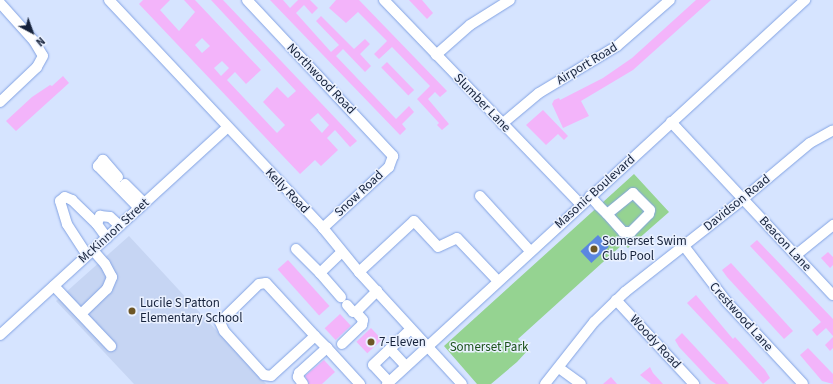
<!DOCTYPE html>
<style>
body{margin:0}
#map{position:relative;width:833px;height:384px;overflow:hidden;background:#d6e4ff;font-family:"Source Sans 3",sans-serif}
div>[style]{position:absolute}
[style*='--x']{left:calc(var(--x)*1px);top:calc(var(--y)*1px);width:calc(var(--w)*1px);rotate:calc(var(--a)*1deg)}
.built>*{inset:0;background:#c6d5f3}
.green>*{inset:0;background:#95d391}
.water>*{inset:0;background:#5b87e1;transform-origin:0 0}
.building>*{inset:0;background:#f3b4fa;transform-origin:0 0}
.roads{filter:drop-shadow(0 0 1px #83a3e3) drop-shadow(0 0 1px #83a3e3)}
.minor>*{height:10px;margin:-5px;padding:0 5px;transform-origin:5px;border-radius:5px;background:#fff}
.dots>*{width:11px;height:11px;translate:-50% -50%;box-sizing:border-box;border:2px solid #eaf1ff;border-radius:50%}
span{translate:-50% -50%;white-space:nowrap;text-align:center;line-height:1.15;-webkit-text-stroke:3px #eaf1ff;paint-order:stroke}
.street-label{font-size:13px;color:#16223b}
.poi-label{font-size:13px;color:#16223b}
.left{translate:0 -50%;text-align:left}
.park-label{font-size:13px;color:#1c531b}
.north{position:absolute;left:12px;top:12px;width:40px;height:40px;-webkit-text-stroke:3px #eaf1ff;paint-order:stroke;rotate:139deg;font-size:11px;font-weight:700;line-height:16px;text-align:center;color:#16223b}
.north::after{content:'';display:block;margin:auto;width:14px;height:18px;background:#16223b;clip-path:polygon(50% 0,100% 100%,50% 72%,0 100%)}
</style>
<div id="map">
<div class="built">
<i style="clip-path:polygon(129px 236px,266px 384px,134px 384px,56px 301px)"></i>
</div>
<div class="green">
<i style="clip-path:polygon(634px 174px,669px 212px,628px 248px,623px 244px,518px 339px,528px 350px,517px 362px,491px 384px,477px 384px,444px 346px)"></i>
</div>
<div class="water">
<i style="left:598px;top:235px;width:16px;height:24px;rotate:47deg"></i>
</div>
<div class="building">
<i style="clip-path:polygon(evenodd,143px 0,170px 0,160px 10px,179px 31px,195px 12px,184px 0,195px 0,261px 70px,246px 84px,235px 72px,227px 80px,277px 133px,285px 125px,263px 102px,277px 87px,288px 98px,296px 91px,211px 0,223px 0,357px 141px,350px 147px,335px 130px,327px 138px,338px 150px,321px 166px,315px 160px,300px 174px,139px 4px,143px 0,202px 38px,210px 46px,202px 53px,195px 45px,202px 38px,143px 0,222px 61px,229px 68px,221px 76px,214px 68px,222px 61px,143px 0,318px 113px,329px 125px,322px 133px,310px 120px,318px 113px)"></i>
<i style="clip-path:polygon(270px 0,283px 0,290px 8px,298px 0,310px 0,318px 8px,312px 14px,304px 5px,296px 13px,331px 52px,339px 45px,316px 21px,321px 16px,354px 49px,365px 39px,370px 44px,360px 54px,371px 66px,365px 72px,343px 49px,336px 56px,396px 119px,409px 106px,414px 112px,402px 124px,406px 129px,400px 135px)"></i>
<i style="clip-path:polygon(336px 0,359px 0,447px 91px,440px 97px,435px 92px,428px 99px,449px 124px,442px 130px,437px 125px,439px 123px,417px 99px,430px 86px,392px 47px,379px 59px,374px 54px,387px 41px,358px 12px,346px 23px,329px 8px)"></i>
<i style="clip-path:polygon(409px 0,422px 0,433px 13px,427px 19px)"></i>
<i style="clip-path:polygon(696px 0,711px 0,633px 70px,581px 101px,589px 116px,563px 128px,552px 104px,554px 100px,559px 98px,560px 100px,603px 78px,632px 58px)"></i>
<i style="left:387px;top:62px;width:39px;height:8px;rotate:46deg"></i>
<i style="clip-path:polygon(63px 76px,69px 83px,16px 131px,6px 121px,32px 97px,50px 85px,52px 86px)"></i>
<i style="clip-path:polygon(543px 110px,568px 136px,564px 140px,558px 134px,546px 145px,526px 125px)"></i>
<i style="clip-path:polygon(757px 240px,833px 319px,833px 336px,826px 328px,817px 336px,812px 330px,821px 322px,750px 246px)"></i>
<i style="clip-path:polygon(828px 252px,833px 257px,833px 265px,830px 268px,821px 258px)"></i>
<i style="left:288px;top:260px;width:62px;height:14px;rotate:48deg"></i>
<i style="clip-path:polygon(731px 263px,793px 331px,784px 339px,727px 277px,722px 270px)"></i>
<i style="clip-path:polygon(696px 295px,733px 339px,735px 337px,765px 370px,770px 378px,763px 384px,687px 303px)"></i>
<i style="left:340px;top:314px;width:16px;height:21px;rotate:47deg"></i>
<i style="left:371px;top:328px;width:16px;height:20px;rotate:47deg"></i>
<i style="clip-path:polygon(682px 333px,696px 348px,729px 384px,716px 384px,710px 380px,679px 347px,675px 340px)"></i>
<i style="clip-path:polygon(833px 337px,833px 348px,830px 351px,825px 345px)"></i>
<i style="clip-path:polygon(808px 348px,833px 374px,833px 384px,822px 381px,800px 355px)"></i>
<i style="clip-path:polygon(324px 360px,335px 372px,322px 384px,309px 384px,305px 376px)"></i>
<i style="clip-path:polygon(650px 367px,653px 373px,663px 384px,651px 384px,640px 375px)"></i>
<i style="clip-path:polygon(611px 377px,617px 384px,603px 384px)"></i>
</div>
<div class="roads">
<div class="minor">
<i style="--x:109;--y:0;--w:313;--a:46.8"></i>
<i style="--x:323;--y:228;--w:57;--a:50.7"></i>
<i style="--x:359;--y:272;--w:152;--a:47.4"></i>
<i style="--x:247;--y:0;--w:214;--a:46.9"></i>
<i style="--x:393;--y:156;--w:12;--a:110"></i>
<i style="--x:389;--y:167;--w:90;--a:137.3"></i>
<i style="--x:384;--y:0;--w:284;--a:46.1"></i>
<i style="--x:0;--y:3;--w:51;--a:48.2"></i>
<i style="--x:34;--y:41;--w:17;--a:59"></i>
<i style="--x:43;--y:56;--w:13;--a:119"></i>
<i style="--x:37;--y:67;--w:51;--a:136.6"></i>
<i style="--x:436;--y:55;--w:45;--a:-41.4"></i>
<i style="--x:470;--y:25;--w:47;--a:-32"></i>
<i style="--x:671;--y:122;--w:237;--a:46.9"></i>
<i style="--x:502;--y:124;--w:48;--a:-40"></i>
<i style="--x:539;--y:93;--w:91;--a:-31.1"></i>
<i style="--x:617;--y:46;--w:70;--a:-41"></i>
<i style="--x:118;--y:177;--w:23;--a:-131"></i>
<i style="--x:103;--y:160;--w:8;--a:130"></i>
<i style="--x:98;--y:166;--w:59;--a:45.7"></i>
<i style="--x:125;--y:184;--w:27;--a:45"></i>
<i style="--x:480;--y:196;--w:74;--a:47.7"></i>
<i style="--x:590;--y:196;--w:13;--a:48"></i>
<i style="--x:599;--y:206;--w:11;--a:45"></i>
<i style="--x:607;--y:214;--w:24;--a:48"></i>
<i style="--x:623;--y:232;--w:8;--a:0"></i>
<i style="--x:631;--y:232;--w:25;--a:-45"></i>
<i style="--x:649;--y:214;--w:4;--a:-76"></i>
<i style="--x:650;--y:210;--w:24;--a:-135"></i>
<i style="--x:633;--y:193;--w:33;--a:141"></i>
<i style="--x:107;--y:238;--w:17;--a:-126"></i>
<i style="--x:97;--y:224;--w:9;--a:-69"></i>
<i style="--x:100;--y:216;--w:10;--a:6"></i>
<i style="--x:110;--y:217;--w:13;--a:42"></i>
<i style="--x:684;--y:246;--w:69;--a:52.6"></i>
<i style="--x:726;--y:301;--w:113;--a:47.1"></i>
<i style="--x:296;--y:249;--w:34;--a:45"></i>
<i style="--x:320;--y:273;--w:30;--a:-44"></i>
<i style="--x:87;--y:255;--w:37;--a:-123"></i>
<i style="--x:67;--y:224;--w:24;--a:-107"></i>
<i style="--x:60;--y:201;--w:6;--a:-39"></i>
<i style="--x:65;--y:197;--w:8;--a:23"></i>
<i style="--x:72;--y:200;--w:35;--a:44"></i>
<i style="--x:796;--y:255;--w:48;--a:-39"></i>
<i style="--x:359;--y:272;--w:75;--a:-42.8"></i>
<i style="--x:414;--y:221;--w:35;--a:47"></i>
<i style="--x:438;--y:247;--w:21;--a:-25"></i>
<i style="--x:457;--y:238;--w:59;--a:46.4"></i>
<i style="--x:320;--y:273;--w:32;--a:49"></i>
<i style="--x:54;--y:286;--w:83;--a:46.5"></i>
<i style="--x:616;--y:300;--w:115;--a:47.1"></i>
<i style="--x:347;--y:305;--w:9;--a:49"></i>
<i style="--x:353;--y:312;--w:3;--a:0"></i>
<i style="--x:356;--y:312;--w:30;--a:-45"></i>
<i style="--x:81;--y:314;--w:36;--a:-44"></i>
<i style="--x:107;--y:289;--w:13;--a:-67"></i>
<i style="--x:112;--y:277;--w:15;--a:-118"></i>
<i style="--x:105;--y:264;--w:18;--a:-131"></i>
<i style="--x:0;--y:335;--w:307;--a:-42.4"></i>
<i style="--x:315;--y:336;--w:59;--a:137.7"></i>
<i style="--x:271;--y:376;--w:7;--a:-172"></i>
<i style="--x:264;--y:375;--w:59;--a:-132.3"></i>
<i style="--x:224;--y:331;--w:10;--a:-114"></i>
<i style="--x:220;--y:322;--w:54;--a:-44.3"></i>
<i style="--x:259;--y:284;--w:7;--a:-8"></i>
<i style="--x:266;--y:283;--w:72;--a:47.2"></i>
<i style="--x:315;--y:336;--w:17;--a:45"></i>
<i style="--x:327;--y:348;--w:49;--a:47.5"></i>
<i style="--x:342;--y:344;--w:28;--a:-44"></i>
<i style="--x:362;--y:325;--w:5;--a:-79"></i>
<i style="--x:363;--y:320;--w:11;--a:-131"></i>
<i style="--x:390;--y:349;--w:23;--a:47"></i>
<i style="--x:559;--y:368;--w:27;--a:36"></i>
<i style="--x:389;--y:382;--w:23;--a:-133"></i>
<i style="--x:373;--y:365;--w:52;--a:-43.5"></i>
<i style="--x:303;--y:384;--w:9;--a:-126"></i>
<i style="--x:298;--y:377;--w:4;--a:-76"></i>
<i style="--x:299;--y:373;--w:38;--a:-42"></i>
<i style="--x:387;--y:384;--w:568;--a:-42.57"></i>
<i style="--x:545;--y:384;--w:79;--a:-51.7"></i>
<i style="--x:594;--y:322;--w:43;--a:-44.1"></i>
<i style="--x:625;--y:292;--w:150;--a:-38.2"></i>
<i style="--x:743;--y:199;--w:87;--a:-39.9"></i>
<i style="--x:810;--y:143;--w:26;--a:-29"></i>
</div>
</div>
<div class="dots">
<i style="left:594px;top:249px;background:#6d5626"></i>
<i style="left:132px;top:311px;background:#6d5626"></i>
<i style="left:371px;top:342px;background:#6d5626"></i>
</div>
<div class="street-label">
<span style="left:587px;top:64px;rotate:-31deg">Airport Road</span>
<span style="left:321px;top:79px;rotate:46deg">Northwood Road</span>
<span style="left:482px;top:103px;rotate:46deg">Slumber Lane</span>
<span style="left:287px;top:191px;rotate:46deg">Kelly Road</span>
<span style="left:595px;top:192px;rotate:-42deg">Masonic Boulevard</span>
<span style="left:359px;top:194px;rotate:-43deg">Snow Road</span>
<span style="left:737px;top:203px;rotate:-39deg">Davidson Road</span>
<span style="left:114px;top:231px;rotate:-42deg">McKinnon Street</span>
<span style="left:785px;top:244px;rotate:47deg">Beacon Lane</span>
<span style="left:741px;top:317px;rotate:48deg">Crestwood Lane</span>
<span style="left:655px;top:342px;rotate:47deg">Woody Road</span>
</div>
<div class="poi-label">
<span class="left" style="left:602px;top:249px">Somerset Swim<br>Club Pool</span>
<span class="left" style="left:140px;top:311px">Lucile S Patton<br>Elementary School</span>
<span class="left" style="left:379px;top:342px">7-Eleven</span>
</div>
<div class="park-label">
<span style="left:489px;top:347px">Somerset Park</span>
</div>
<div class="north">N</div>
</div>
